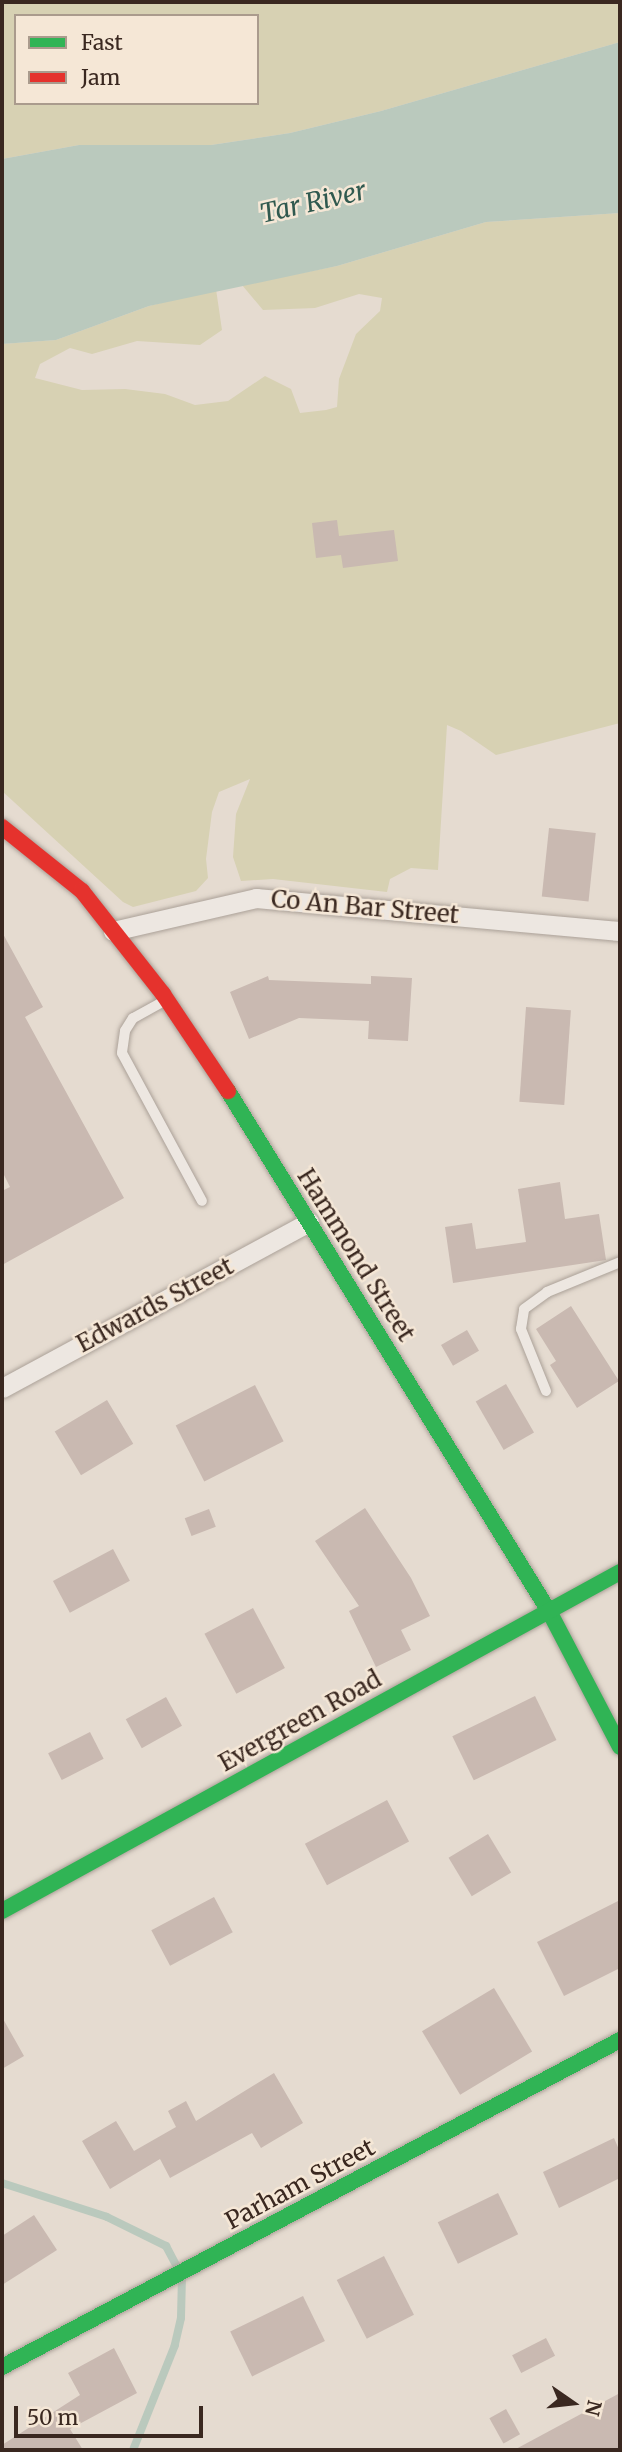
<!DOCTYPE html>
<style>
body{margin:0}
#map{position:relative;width:622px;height:2452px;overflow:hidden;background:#e5dbd0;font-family:Merriweather,serif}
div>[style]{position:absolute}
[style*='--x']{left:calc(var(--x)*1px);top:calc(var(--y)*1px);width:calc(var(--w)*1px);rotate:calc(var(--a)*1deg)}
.green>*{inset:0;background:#d7d1b3}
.water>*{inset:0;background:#bac9bd}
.stream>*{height:8px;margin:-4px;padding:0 4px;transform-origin:4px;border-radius:4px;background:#bac9bd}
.building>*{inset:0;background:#c9b9b1;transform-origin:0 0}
.roads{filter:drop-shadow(0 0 2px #aba198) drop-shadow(0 0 2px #aba198)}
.lane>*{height:10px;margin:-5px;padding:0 5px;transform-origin:5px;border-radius:5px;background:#ede7e1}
.street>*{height:19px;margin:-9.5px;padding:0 9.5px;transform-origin:9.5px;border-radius:9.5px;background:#ede7e1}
.fast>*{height:16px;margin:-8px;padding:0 8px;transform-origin:8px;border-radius:8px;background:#30b455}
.jam>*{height:16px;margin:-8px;padding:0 8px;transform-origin:8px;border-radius:8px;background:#e5322d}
span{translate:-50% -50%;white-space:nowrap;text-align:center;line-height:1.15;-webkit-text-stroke:5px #f5e7d6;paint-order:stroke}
.street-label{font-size:24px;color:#3a2820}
.water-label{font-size:26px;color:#30594f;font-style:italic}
.frame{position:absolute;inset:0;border:4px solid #3a2820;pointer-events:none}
.legend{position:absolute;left:14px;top:14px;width:245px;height:91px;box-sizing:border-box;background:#f5e7d6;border:2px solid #aa9b8d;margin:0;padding:9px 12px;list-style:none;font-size:21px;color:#3a2820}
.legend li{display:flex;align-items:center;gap:14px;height:35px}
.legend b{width:35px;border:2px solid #aa9b8d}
.north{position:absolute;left:538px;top:2368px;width:70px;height:70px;-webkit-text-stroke:5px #f5e7d6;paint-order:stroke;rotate:104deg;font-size:19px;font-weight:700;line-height:28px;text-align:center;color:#3a2820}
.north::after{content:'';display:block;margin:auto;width:24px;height:32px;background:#3a2820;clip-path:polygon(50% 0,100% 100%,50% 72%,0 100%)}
.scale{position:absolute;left:14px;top:2406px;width:189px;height:32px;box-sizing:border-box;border:4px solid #3a2820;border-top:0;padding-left:9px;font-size:21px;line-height:24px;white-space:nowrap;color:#3a2820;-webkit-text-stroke:5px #f5e7d6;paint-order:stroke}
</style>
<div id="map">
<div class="green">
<i style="clip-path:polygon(evenodd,2px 2px,620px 2px,620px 42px,381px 111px,290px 133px,211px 145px,79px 145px,2px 159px,2px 2px,16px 16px,257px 16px,257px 103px,16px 103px,16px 16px)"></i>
<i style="clip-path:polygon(620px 213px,620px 723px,496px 755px,461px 731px,447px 725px,438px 870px,411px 868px,390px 879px,387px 892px,273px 879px,241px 881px,233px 857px,236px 814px,250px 779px,219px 792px,212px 812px,206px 859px,208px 878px,196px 891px,133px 907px,123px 902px,2px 791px,2px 344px,56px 340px,149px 306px,216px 289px,222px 330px,200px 345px,137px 341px,92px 354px,70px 348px,40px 364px,35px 378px,82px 390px,125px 389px,165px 394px,195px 405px,228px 401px,265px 376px,291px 389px,300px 413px,326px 410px,337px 407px,339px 379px,356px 334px,380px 311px,382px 298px,359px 294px,315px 308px,263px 310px,242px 285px,337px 266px,486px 222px)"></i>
</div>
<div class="water">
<i style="clip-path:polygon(620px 42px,620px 213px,486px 222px,337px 266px,149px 306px,56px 340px,2px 344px,2px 159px,79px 145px,211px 145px,290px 133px,381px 111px)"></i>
</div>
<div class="stream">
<i style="--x:2;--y:2183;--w:110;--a:17.9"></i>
<i style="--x:107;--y:2217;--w:66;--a:26.2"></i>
<i style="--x:166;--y:2246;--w:34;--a:62"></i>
<i style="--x:182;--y:2276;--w:42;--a:91.4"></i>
<i style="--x:181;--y:2318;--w:28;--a:103"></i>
<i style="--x:175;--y:2345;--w:113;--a:111.8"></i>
</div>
<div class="building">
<i style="clip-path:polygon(337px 520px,339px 536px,394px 530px,398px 561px,343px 568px,341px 555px,316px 558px,312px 523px)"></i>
<i style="left:549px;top:828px;width:47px;height:69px;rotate:6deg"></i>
<i style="clip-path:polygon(2px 932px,43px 1007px,25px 1017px,124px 1198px,2px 1265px,2px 1191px,10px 1187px,2px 1171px)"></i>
<i style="clip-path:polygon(268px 976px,269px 980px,371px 984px,371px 976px,412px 978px,408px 1041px,368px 1039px,369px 1021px,299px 1018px,249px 1039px,230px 992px)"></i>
<i style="left:526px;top:1007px;width:45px;height:95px;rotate:4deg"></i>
<i style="clip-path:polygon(560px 1182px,565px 1219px,599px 1214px,606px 1260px,453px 1283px,445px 1227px,472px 1223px,476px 1249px,526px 1242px,518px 1189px)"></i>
<i style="clip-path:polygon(571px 1306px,619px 1381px,577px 1408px,550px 1365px,556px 1361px,536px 1329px)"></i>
<i style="left:467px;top:1330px;width:24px;height:30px;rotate:60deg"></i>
<i style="left:506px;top:1384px;width:56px;height:35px;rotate:60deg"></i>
<i style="left:255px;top:1385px;width:63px;height:89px;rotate:63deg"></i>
<i style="left:107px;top:1400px;width:51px;height:61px;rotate:59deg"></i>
<i style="clip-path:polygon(365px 1508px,411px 1578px,430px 1616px,401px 1630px,411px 1650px,376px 1667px,349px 1611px,359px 1606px,315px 1541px)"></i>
<i style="left:209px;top:1509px;width:19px;height:26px;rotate:69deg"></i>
<i style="left:113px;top:1549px;width:36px;height:68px;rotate:62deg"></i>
<i style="left:253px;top:1608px;width:68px;height:55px;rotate:62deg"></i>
<i style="left:535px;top:1696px;width:49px;height:92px;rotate:64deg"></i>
<i style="left:166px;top:1697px;width:33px;height:46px;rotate:61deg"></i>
<i style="left:90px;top:1732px;width:30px;height:47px;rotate:63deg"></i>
<i style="left:387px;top:1800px;width:47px;height:93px;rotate:62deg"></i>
<i style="left:488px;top:1834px;width:45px;height:46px;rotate:59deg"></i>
<i style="left:214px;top:1897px;width:40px;height:71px;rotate:62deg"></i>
<i style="clip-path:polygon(620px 1900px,620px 1968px,564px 1996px,537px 1942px)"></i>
<i style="left:494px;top:1988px;width:74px;height:84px;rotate:59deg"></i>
<i style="clip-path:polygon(2px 2017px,24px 2056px,2px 2069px)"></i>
<i style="clip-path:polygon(274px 2073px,303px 2123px,261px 2148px,252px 2133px,170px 2178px,160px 2159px,110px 2189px,82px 2141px,116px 2121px,134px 2151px,176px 2127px,168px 2111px,186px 2101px,196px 2121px)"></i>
<i style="clip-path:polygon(614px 2138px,620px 2152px,620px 2178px,559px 2208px,543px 2172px)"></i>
<i style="left:498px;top:2193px;width:46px;height:67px;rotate:64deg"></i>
<i style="clip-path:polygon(34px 2215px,57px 2250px,2px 2285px,2px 2236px)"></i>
<i style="left:384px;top:2256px;width:66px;height:53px;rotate:63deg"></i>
<i style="left:303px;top:2296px;width:50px;height:81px;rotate:64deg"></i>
<i style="left:546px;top:2338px;width:20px;height:38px;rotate:63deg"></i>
<i style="clip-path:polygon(114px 2348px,137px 2393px,70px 2429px,83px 2450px,2px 2450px,2px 2445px,80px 2395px,68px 2373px)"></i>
<i style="clip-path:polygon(620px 2393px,620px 2450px,514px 2450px)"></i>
<i style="left:506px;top:2409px;width:29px;height:19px;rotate:61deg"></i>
</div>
<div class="roads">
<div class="lane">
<i style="--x:166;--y:1000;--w:38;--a:151"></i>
<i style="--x:133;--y:1018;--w:15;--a:122"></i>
<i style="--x:125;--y:1031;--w:22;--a:98"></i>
<i style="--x:122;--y:1053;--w:168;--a:61.6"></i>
<i style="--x:546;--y:1391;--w:67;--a:-112"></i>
<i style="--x:521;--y:1329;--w:20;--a:-81"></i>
<i style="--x:524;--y:1309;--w:29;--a:-36"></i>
<i style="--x:547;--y:1292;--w:79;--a:-22.3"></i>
</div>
<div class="street">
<i style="--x:113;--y:931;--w:147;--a:-13"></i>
<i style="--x:256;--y:898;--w:365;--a:5.2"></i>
<i style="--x:2;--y:1388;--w:349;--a:-28.4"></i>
</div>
<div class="fast">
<i style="--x:228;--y:1091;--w:613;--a:58.33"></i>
<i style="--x:550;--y:1613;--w:151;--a:62.4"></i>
<i style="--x:2;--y:1911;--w:705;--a:-28.75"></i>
<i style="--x:2;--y:2367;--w:699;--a:-27.88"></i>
</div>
<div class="jam">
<i style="--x:2;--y:827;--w:102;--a:38.7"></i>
<i style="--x:82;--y:891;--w:131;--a:51.8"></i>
<i style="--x:163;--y:994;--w:117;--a:56.2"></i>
</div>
</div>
<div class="street-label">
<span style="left:365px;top:907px;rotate:5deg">Co An Bar Street</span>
<span style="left:356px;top:1255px;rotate:58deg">Hammond Street</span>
<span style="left:155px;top:1305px;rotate:-28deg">Edwards Street</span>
<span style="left:300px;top:1721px;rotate:-29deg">Evergreen Road</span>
<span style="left:300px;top:2184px;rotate:-28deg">Parham Street</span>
</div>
<div class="water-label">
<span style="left:313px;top:202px;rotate:-13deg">Tar River</span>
</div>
<div class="frame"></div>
<ul class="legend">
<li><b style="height:9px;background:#30b455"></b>Fast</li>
<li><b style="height:9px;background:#e5322d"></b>Jam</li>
</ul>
<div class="north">N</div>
<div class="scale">50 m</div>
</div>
